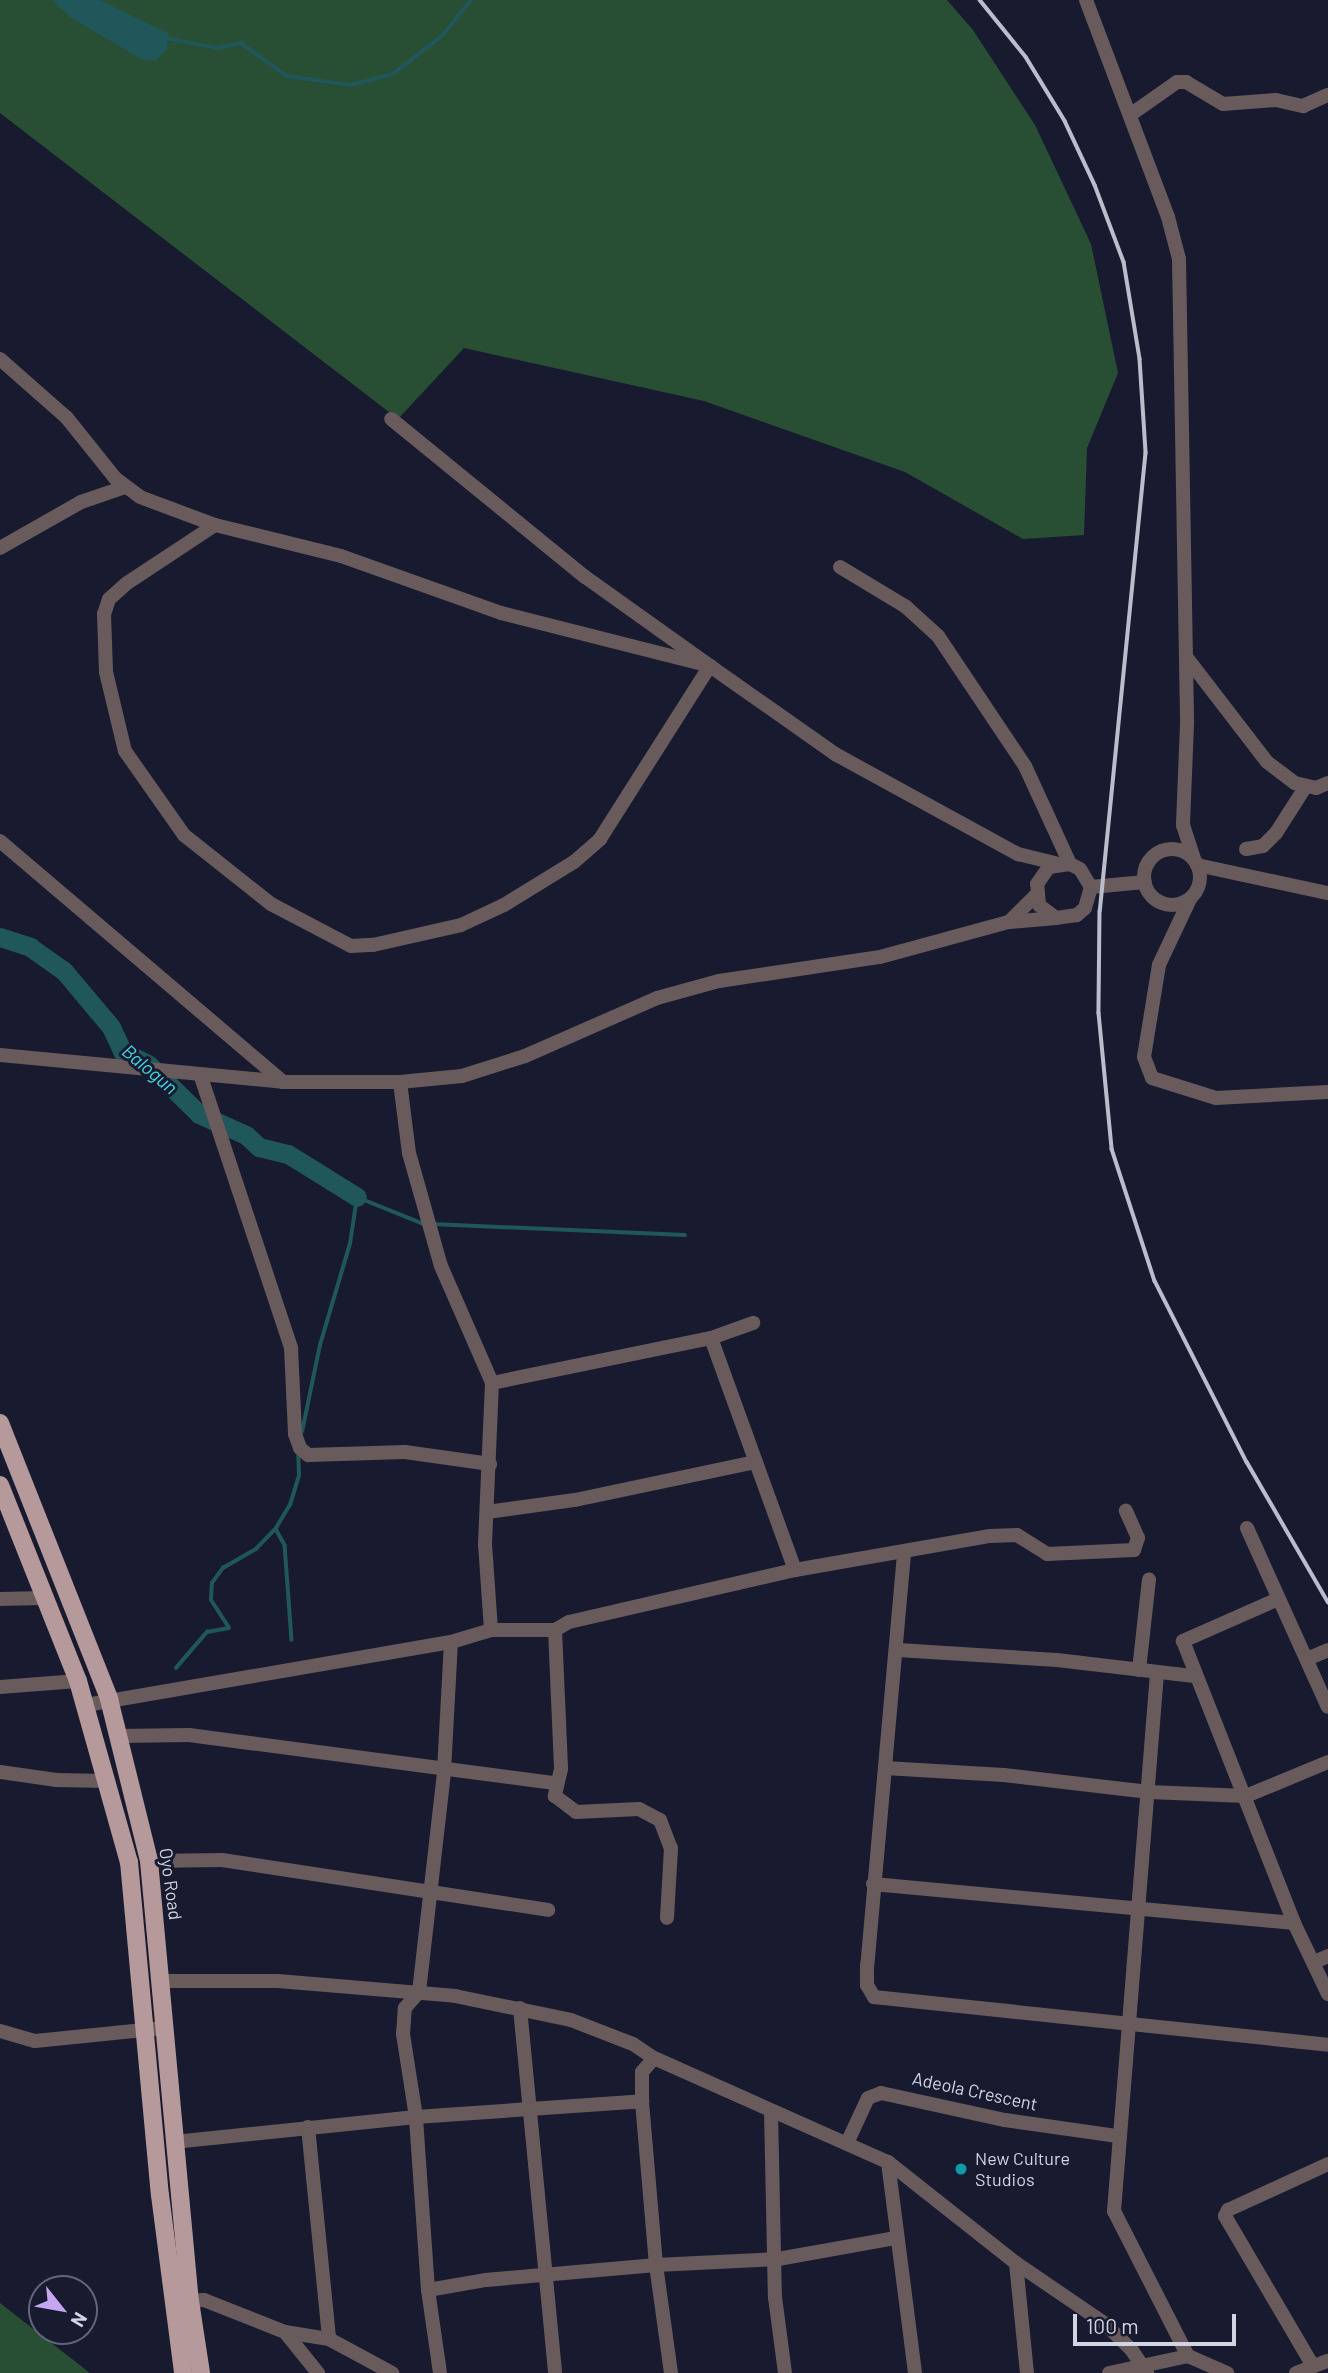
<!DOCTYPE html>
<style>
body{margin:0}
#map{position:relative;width:1328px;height:2373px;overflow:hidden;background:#181b30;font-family:Barlow,sans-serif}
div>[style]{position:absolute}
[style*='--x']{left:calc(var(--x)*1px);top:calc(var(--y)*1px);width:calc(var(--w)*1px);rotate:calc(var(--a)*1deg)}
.green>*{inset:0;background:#284e33}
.water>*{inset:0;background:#20575a}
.stream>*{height:3.5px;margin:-1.75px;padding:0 1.75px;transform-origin:1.75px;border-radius:1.75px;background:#20575a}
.river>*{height:19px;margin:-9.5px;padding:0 9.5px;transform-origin:9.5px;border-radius:9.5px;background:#20575a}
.minor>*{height:14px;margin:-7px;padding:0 7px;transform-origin:7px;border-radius:7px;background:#695b5c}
.minor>.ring{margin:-7px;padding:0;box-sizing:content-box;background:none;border:14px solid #695b5c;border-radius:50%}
.major>*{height:18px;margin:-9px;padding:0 9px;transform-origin:9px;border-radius:9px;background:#b6999b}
.rail>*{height:3.5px;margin:-1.75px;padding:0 1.75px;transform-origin:1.75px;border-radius:1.75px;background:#babecc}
.dots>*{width:19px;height:19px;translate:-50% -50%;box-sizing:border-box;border:4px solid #181b30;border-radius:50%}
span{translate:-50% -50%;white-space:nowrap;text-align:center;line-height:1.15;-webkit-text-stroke:6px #181b30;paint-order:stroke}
.street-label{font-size:18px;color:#d1d5e3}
.poi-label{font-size:18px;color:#d1d5e3}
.left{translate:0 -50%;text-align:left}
.water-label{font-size:19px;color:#40dce5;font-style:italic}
.north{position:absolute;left:28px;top:2275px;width:70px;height:70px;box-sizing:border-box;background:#181b30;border:2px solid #626578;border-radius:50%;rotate:121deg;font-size:19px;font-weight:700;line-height:28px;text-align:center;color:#d1d5e3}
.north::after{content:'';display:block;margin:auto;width:24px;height:32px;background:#c6a6f0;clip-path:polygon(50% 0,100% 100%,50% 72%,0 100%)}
.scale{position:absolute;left:1073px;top:2314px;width:163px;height:32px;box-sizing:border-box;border:4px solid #d1d5e3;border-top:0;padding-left:9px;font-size:21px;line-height:24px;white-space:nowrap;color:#d1d5e3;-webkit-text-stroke:5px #181b30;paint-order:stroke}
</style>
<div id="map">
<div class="green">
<i style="clip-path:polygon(0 0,947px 0,973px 30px,1035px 125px,1091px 244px,1118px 373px,1087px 448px,1084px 535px,1023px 539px,905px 472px,704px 401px,464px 348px,398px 419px,0 113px)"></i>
<i style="clip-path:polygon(0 2303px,90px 2373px,0 2373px)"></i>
</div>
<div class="water">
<i style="clip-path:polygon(52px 0,100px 0,168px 33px,167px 50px,155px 61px,143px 60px,70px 17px)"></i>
</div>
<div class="stream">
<i style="--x:166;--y:38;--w:53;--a:10.9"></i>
<i style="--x:218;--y:48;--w:24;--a:-12"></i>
<i style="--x:241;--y:43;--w:57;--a:35.7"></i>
<i style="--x:287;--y:76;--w:64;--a:8.1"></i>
<i style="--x:350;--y:85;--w:44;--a:-14.3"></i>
<i style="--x:393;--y:74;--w:62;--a:-37.8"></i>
<i style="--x:442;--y:36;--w:46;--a:-51.1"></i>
<i style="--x:432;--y:1224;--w:253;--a:2.5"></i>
<i style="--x:302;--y:1432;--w:89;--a:-78.3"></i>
<i style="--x:320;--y:1345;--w:105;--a:-73.5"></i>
<i style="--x:350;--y:1244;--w:48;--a:-81.5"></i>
<i style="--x:357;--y:1197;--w:72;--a:21.9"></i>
<i style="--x:276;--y:1529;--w:18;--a:61"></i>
<i style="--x:285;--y:1545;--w:95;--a:85.8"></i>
<i style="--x:176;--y:1668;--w:48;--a:-49.3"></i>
<i style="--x:207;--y:1632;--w:22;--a:-10"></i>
<i style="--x:229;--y:1628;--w:33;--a:-123"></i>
<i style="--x:211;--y:1600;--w:17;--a:-87"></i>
<i style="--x:212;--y:1583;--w:19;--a:-54"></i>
<i style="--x:223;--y:1568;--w:38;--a:-30"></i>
<i style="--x:256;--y:1549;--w:29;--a:-46"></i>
<i style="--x:276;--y:1528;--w:27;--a:-59"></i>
<i style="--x:290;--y:1505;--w:30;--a:-73"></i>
<i style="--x:299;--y:1476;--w:23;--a:-92"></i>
</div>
<div class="river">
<i style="--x:0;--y:937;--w:32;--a:18"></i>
<i style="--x:30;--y:947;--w:42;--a:35.2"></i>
<i style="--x:64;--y:971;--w:73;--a:50"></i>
<i style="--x:111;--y:1027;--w:26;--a:65"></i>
<i style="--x:122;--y:1051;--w:30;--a:27"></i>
<i style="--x:149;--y:1065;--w:70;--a:44.4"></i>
<i style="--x:199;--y:1114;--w:51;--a:24.1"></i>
<i style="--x:246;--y:1135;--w:18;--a:43"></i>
<i style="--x:259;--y:1147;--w:30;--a:14"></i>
<i style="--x:288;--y:1154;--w:81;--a:31.9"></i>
</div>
<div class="minor">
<i style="--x:1086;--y:0;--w:232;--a:69.3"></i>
<i style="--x:1168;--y:217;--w:43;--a:75.3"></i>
<i style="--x:1179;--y:259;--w:465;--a:89"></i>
<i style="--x:1187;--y:724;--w:101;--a:92.3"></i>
<i style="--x:1183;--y:825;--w:36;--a:72"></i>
<i style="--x:1130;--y:115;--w:57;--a:-35.1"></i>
<i style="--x:1177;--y:82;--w:9;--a:0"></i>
<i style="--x:1186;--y:82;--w:43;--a:30.7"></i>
<i style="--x:1223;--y:104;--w:53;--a:-4.3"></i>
<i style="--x:1276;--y:100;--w:28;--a:13"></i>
<i style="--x:1303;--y:106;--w:27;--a:-24"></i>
<i style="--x:0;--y:359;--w:89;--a:41.4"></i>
<i style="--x:67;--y:418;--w:77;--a:51.3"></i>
<i style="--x:115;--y:478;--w:31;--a:37"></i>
<i style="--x:140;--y:497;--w:80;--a:20.5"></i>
<i style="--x:215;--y:525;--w:130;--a:13.8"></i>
<i style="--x:341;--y:556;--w:170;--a:19.6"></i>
<i style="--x:501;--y:613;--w:216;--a:14.2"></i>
<i style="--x:710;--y:666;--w:153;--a:35.1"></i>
<i style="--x:835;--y:754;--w:209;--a:28.7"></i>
<i style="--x:1018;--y:854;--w:42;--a:13.7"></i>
<i style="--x:215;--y:525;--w:105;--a:146.6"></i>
<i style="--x:127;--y:583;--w:24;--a:138"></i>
<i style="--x:109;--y:599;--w:16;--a:108"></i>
<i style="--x:104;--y:614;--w:58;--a:88"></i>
<i style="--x:106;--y:672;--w:81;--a:76.5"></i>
<i style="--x:125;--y:751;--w:103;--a:54.9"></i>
<i style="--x:184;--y:835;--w:111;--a:38.4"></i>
<i style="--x:271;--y:904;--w:90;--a:27.7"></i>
<i style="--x:351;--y:946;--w:22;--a:-3"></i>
<i style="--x:373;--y:945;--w:90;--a:-12.8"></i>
<i style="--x:461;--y:925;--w:47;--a:-24.9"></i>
<i style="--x:504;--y:905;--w:82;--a:-31.6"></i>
<i style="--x:574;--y:862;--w:35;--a:-41"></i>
<i style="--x:600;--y:839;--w:205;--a:-57.6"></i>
<i style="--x:710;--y:666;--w:153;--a:-144.5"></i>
<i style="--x:585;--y:577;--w:250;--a:-140.8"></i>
<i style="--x:0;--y:548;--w:93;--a:-29.6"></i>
<i style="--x:81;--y:502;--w:46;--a:-18.8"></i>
<i style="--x:840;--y:567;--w:76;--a:31"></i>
<i style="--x:905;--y:606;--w:45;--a:42.3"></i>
<i style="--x:938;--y:636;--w:156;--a:56.2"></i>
<i style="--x:1025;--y:766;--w:108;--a:65.3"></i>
<i style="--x:1070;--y:864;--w:11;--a:27"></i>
<i style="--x:1080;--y:869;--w:21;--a:59"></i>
<i style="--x:1091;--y:887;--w:22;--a:106"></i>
<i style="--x:1085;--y:908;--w:11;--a:139"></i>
<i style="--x:1077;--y:915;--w:21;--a:172"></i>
<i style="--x:1056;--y:918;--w:21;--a:-143"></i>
<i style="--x:1039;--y:905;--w:21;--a:-95"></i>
<i style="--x:1037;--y:884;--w:21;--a:-55"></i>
<i style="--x:1049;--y:867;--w:21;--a:-8"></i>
<i style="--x:1187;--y:658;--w:131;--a:52.4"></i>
<i style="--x:1267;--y:762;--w:35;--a:37"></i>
<i style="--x:1295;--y:783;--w:22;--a:13"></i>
<i style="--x:1316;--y:788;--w:13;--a:-23"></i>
<i style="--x:0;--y:841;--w:372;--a:40.4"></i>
<i style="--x:1246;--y:849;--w:17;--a:-10"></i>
<i style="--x:1263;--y:846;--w:18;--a:-45"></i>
<i style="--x:1276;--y:833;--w:56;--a:-57.4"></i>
<i class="ring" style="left:1144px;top:849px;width:42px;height:42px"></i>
<i style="--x:1197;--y:865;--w:134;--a:12.1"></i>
<i style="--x:1091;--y:887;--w:54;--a:-5.3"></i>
<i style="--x:1190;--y:899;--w:73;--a:115.2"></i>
<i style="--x:1159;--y:965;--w:93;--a:99.3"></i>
<i style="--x:1144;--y:1057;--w:22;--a:69"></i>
<i style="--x:1152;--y:1078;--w:67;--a:17.4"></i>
<i style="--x:1216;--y:1098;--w:112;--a:-3.1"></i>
<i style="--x:1009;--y:922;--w:38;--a:-45"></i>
<i style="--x:0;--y:1055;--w:284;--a:5.4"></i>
<i style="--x:283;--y:1082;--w:117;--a:0"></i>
<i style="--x:400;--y:1082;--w:62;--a:-5.5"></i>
<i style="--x:462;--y:1076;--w:66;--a:-17.6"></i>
<i style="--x:525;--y:1056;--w:144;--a:-23.7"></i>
<i style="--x:657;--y:998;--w:64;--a:-15.3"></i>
<i style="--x:719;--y:981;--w:163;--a:-8.5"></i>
<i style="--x:880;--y:957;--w:134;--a:-15.2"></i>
<i style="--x:1009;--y:922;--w:47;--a:-4.9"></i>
<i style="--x:200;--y:1074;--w:289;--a:71.6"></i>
<i style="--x:291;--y:1348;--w:86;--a:87.3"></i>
<i style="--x:295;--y:1434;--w:15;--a:70"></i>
<i style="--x:300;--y:1448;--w:11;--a:41"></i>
<i style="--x:308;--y:1455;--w:97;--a:-1.8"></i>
<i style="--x:405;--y:1452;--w:86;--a:8"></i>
<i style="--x:400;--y:1082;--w:72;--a:82.8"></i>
<i style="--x:409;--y:1153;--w:117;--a:74.2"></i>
<i style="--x:441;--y:1266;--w:128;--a:66.4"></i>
<i style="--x:492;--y:1383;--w:161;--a:92.5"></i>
<i style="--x:485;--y:1544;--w:86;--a:86"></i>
<i style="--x:711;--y:1338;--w:247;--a:70.1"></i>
<i style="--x:492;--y:1383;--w:224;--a:-11.6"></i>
<i style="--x:711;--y:1338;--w:45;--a:-19.7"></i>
<i style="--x:487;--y:1512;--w:89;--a:-7.8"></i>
<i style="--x:575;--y:1500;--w:185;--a:-11.9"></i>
<i style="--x:1247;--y:1528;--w:196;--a:65.7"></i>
<i style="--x:904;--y:1554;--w:413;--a:95.1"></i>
<i style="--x:867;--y:1965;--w:20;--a:90"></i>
<i style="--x:867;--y:1985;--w:14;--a:60"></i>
<i style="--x:874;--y:1997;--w:457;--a:6"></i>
<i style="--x:0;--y:1599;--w:45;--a:-1.3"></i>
<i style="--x:1276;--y:1600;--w:102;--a:156.2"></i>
<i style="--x:1183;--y:1641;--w:303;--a:68.5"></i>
<i style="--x:1294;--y:1923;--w:79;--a:64.4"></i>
<i style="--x:555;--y:1630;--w:139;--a:87.5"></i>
<i style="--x:561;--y:1769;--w:28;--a:103"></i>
<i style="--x:555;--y:1796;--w:26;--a:37"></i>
<i style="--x:576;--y:1812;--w:63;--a:-2.7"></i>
<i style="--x:639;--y:1809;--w:24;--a:28"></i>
<i style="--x:660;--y:1820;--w:30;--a:69"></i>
<i style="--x:671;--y:1848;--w:70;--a:93.3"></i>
<i style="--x:898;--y:1650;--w:159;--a:3.6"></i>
<i style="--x:1057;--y:1660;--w:138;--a:6.7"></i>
<i style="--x:1307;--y:1659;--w:23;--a:-23"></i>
<i style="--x:1139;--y:1670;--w:91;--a:-83.7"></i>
<i style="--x:1157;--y:1673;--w:540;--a:94.57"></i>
<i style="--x:1114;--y:2211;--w:163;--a:63"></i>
<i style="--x:0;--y:1687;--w:78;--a:-4.4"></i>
<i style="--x:86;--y:1705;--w:370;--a:-9.8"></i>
<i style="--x:451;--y:1642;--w:42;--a:-16.7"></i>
<i style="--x:491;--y:1630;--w:64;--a:0"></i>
<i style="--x:555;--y:1630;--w:16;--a:-30"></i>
<i style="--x:569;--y:1622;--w:232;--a:-13"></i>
<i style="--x:795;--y:1570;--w:198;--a:-9.9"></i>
<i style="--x:990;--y:1536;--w:27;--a:-2"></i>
<i style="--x:1017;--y:1535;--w:36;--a:32"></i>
<i style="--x:1047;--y:1554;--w:87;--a:-2.6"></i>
<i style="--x:1134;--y:1550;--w:13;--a:-72"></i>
<i style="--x:1138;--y:1538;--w:30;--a:-114"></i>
<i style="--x:119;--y:1736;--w:70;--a:-0.8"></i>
<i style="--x:189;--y:1735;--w:369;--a:7.5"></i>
<i style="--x:885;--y:1768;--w:119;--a:3.4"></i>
<i style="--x:1004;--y:1775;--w:146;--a:6.7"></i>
<i style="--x:1149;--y:1792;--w:97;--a:2.4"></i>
<i style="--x:1246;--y:1796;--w:89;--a:-22.5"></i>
<i style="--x:0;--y:1772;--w:57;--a:8.1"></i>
<i style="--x:56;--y:1780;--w:52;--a:1.1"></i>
<i style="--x:149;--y:1861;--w:73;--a:-0.8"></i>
<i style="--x:222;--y:1860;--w:330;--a:8.7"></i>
<i style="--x:873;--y:1884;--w:423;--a:5.3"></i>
<i style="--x:1314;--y:1962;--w:15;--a:-23"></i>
<i style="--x:159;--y:1981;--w:119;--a:0"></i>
<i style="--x:278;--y:1981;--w:178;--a:4.8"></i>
<i style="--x:455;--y:1996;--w:118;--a:11.7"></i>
<i style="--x:571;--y:2020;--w:66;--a:21.2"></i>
<i style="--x:633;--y:2044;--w:25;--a:34"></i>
<i style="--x:520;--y:2008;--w:367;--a:84.5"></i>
<i style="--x:0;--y:2031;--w:36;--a:16"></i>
<i style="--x:35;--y:2041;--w:129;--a:-5.8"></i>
<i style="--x:771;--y:2111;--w:186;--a:88.8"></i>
<i style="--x:775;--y:2297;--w:77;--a:82.5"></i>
<i style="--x:308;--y:2127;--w:213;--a:84.3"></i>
<i style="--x:848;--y:2141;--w:47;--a:-65.1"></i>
<i style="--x:868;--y:2098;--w:14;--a:-21"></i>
<i style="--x:881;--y:2093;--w:127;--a:12.3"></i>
<i style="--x:1005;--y:2120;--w:114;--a:8.1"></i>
<i style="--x:174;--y:2142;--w:243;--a:-5.9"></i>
<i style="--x:416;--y:2117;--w:227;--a:-4"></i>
<i style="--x:888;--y:2162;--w:213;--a:82.7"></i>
<i style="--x:1016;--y:2263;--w:111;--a:84.3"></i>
<i style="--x:428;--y:2290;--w:59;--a:-9.8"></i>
<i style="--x:486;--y:2280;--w:171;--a:-5"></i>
<i style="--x:656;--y:2265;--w:122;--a:-2.8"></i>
<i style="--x:778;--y:2259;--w:120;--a:-10.1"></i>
<i style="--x:190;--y:2301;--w:14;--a:-4"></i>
<i style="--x:204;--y:2300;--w:87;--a:21.6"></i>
<i style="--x:285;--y:2332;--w:45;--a:9"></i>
<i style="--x:329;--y:2339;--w:72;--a:28.4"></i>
<i style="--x:285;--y:2332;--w:53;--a:51.2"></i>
<i style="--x:1313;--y:2366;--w:174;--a:-120.4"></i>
<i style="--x:1225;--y:2216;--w:7;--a:-63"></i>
<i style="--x:1228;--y:2210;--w:110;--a:-24.7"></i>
<i style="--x:440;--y:2373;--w:84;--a:-98.2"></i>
<i style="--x:428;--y:2290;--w:173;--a:-94"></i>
<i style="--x:416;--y:2117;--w:84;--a:-98.9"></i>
<i style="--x:403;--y:2034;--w:26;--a:-86"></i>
<i style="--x:405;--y:2008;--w:21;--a:-49"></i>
<i style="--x:419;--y:1992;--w:222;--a:-83.5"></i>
<i style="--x:444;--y:1771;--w:129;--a:-86.9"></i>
<i style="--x:671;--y:2373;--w:109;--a:-97.9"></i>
<i style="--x:656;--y:2265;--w:165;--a:-94.9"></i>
<i style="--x:642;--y:2101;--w:29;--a:-90"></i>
<i style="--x:642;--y:2072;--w:18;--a:-49"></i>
<i style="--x:654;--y:2058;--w:256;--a:24"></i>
<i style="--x:888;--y:2162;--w:163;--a:38.3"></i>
<i style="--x:1016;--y:2263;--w:107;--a:34.3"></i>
<i style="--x:1104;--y:2323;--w:37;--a:44"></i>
<i style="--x:1131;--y:2349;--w:29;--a:56"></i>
<i style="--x:1109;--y:2373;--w:81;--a:-12.1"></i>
<i style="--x:1188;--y:2356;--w:43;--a:23.6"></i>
<i style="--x:1296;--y:2373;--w:34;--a:-21"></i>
</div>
<div class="major">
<i style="--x:0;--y:1423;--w:297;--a:68.4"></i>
<i style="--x:109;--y:1699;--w:167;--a:76.1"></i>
<i style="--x:149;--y:1861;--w:442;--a:84.7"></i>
<i style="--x:190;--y:2301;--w:73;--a:81.3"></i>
<i style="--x:0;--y:1485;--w:211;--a:68.3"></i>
<i style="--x:78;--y:1681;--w:188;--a:74.3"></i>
<i style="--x:129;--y:1862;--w:334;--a:84.7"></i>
<i style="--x:160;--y:2195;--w:179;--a:82.6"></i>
</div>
<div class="rail">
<i style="--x:980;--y:0;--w:73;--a:51.1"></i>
<i style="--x:1026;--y:57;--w:75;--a:58.6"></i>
<i style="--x:1065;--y:121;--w:71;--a:64.9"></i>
<i style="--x:1095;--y:185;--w:82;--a:69.4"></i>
<i style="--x:1124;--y:262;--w:98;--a:80.6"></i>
<i style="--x:1140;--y:359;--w:94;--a:86.3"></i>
<i style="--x:1146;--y:453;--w:460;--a:95.7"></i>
<i style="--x:1100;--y:911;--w:102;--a:90.6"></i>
<i style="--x:1099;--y:1013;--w:137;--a:84.5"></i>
<i style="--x:1112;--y:1149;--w:139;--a:72"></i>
<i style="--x:1155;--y:1281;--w:203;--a:63.1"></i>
<i style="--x:1247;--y:1462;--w:162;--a:59.9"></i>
</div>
<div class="dots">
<i style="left:961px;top:2169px;background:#0f9aa8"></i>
</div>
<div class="street-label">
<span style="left:171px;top:1884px;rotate:82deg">Oyo Road</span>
<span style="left:975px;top:2091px;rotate:12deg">Adeola Crescent</span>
</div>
<div class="poi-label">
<span class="left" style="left:975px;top:2169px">New Culture<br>Studios</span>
</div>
<div class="water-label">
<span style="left:150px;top:1069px;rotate:40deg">Balogun</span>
</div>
<div class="north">N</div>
<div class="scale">100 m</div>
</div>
